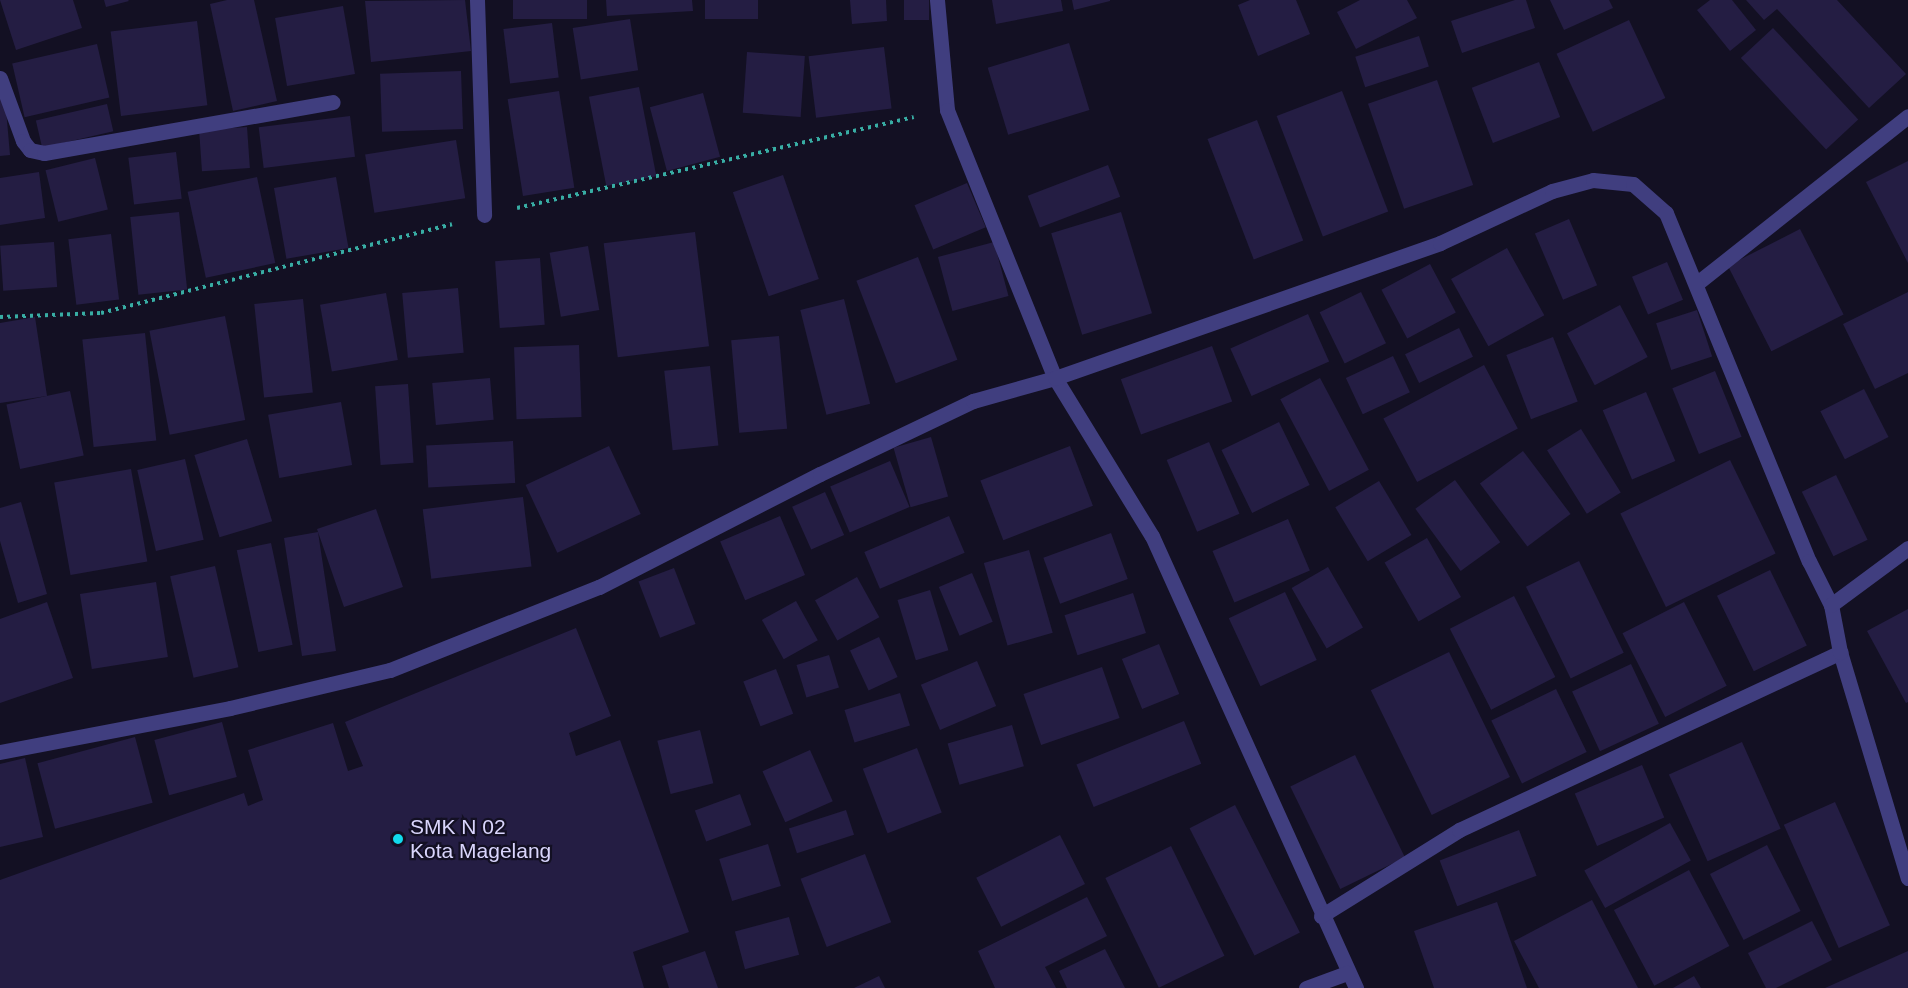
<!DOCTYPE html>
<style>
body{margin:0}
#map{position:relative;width:1908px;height:988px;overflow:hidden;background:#131023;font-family:Helvetica,sans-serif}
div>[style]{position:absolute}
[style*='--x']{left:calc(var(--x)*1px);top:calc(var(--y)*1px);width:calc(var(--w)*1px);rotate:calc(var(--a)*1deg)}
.building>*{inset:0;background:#241d43;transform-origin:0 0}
.path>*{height:4px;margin-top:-2px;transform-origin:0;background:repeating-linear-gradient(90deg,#38ada4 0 3px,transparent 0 7.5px)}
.minor>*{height:15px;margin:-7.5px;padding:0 7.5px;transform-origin:7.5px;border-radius:7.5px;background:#403e7f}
.dots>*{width:16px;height:16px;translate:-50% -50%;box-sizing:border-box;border:3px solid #131023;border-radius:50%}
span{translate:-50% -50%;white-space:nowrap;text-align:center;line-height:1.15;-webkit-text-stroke:4.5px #131023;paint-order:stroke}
.poi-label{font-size:21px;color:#d9d5fc}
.left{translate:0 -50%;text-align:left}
</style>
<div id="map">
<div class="building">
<i style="clip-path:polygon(0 0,73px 0,82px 28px,16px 50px)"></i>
<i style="clip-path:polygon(104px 0,128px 0,129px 1px,106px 7px)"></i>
<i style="clip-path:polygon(227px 0,254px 0,277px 101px,233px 111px,210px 4px)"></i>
<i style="clip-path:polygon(465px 0,471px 51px,371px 62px,365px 1px)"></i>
<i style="left:513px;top:0;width:74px;height:19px"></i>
<i style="clip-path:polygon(606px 0,692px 0,693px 11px,607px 16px)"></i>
<i style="left:705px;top:0;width:53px;height:19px"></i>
<i style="clip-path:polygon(850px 0,886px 0,887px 21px,852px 24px)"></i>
<i style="left:904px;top:0;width:25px;height:20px"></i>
<i style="clip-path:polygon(992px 0,1061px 0,1063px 11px,996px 24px)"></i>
<i style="clip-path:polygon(1072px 0,1110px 0,1110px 1px,1074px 10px)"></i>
<i style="clip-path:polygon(1250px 0,1296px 0,1310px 34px,1258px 56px,1238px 5px)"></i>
<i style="clip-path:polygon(1360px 0,1407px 0,1417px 18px,1356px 49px,1337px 12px)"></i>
<i style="clip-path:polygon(1515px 0,1526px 0,1535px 28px,1462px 53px,1451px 21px)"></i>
<i style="clip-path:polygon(1550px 0,1609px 0,1613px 8px,1564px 30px)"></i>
<i style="clip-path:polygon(1710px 0,1732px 0,1756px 30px,1730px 51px,1697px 10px)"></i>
<i style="clip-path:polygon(1746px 0,1837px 0,1906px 74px,1869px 108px,1777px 9px,1764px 20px)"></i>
<i style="left:343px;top:6px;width:69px;height:69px;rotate:80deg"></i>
<i style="left:630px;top:19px;width:52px;height:58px;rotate:81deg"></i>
<i style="left:1629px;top:20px;width:86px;height:80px;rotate:65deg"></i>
<i style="left:197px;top:21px;width:85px;height:87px;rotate:83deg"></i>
<i style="left:552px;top:23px;width:55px;height:49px;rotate:83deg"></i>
<i style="left:1773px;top:28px;width:125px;height:44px;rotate:47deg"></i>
<i style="left:1419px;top:36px;width:32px;height:67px;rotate:72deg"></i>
<i style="left:1069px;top:43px;width:70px;height:85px;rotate:73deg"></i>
<i style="left:97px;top:44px;width:55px;height:87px;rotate:77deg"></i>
<i style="left:884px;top:47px;width:62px;height:76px;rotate:83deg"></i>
<i style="left:747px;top:52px;width:58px;height:61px;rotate:4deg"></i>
<i style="left:1539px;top:62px;width:59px;height:72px;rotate:69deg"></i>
<i style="left:461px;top:71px;width:58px;height:81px;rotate:88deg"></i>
<i style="left:1437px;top:80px;width:111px;height:73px;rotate:71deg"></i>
<i style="left:639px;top:87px;width:91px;height:51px;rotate:79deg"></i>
<i style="left:559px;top:91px;width:98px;height:52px;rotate:81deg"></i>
<i style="left:1342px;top:91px;width:129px;height:70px;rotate:69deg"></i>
<i style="left:703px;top:93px;width:66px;height:55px;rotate:75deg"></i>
<i style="clip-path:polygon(5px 98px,10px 155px,0 156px,0 99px)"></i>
<i style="left:107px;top:104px;width:28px;height:73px;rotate:77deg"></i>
<i style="left:350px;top:116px;width:41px;height:92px;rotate:83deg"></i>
<i style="left:1257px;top:120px;width:129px;height:53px;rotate:69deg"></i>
<i style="left:247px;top:127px;width:41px;height:48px;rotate:86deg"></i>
<i style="left:456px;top:140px;width:59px;height:92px;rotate:81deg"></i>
<i style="left:176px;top:152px;width:47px;height:48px;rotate:83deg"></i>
<i style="left:95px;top:158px;width:53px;height:51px;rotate:76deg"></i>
<i style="clip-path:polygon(1908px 161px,1908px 263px,1866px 182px)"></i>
<i style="left:1108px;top:165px;width:34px;height:86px;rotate:69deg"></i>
<i style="clip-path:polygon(39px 172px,45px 218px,0 225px,0 178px)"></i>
<i style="left:783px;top:175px;width:110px;height:53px;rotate:71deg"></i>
<i style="left:257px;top:177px;width:88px;height:71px;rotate:78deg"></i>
<i style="left:336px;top:177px;width:72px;height:63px;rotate:80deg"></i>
<i style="left:967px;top:183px;width:48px;height:57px;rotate:67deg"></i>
<i style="left:179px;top:212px;width:78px;height:49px;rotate:84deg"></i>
<i style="left:1121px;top:212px;width:106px;height:73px;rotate:73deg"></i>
<i style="left:1569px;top:219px;width:72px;height:37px;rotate:67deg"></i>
<i style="left:1800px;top:229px;width:96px;height:81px;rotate:63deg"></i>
<i style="left:695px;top:232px;width:115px;height:92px;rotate:83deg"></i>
<i style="left:111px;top:234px;width:66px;height:43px;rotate:83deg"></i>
<i style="left:54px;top:242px;width:45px;height:54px;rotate:86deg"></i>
<i style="left:994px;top:242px;width:56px;height:58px;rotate:75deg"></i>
<i style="left:588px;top:246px;width:65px;height:39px;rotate:80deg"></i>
<i style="left:1507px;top:248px;width:77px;height:64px;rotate:61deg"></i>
<i style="left:918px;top:257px;width:110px;height:66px;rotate:69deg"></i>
<i style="left:540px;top:258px;width:67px;height:45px;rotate:86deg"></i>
<i style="left:1667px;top:262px;width:41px;height:38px;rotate:67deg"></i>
<i style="left:1430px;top:264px;width:55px;height:55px;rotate:62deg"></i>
<i style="left:458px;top:288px;width:65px;height:56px;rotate:85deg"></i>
<i style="left:1361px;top:292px;width:57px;height:46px;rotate:64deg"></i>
<i style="clip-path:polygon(1908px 292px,1908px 373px,1875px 389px,1843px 324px)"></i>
<i style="left:386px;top:293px;width:68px;height:67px;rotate:80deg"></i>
<i style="left:303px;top:299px;width:94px;height:49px;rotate:84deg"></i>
<i style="left:844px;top:299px;width:108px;height:45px;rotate:76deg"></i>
<i style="left:1620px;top:305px;width:59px;height:60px;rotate:62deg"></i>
<i style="left:1697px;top:310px;width:49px;height:43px;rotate:72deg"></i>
<i style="left:1308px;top:314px;width:52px;height:85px;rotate:66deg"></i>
<i style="left:225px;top:316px;width:106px;height:77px;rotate:79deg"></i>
<i style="clip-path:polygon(35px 317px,47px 396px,0 403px,0 323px)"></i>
<i style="left:1459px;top:328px;width:32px;height:60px;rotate:64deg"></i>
<i style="left:145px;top:333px;width:108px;height:63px;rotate:84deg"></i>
<i style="left:779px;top:336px;width:93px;height:48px;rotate:85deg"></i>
<i style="left:1553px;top:337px;width:69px;height:50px;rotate:69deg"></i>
<i style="left:579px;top:345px;width:72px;height:65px;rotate:88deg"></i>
<i style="left:1212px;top:346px;width:59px;height:97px;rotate:70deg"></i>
<i style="left:1393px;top:356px;width:40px;height:52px;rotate:65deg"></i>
<i style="left:1484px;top:365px;width:72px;height:114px;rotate:62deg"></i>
<i style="left:710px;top:366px;width:80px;height:46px;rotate:84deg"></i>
<i style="left:1715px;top:371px;width:71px;height:46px;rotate:68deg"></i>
<i style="left:490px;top:378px;width:42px;height:58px;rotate:85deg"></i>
<i style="left:1320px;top:378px;width:104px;height:45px;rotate:62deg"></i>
<i style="left:408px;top:384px;width:79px;height:33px;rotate:86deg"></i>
<i style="left:1864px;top:389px;width:54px;height:49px;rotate:63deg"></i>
<i style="left:70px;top:391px;width:66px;height:65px;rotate:78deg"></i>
<i style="left:1646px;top:392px;width:75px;height:47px;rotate:67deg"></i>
<i style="left:341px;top:402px;width:64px;height:74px;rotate:80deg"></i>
<i style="left:1279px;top:422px;width:70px;height:64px;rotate:64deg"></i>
<i style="left:1581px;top:429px;width:75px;height:40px;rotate:58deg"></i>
<i style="left:931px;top:437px;width:62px;height:39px;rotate:74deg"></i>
<i style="left:247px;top:439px;width:86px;height:55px;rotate:73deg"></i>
<i style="left:513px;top:441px;width:42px;height:87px;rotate:87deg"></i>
<i style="left:1209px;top:442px;width:78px;height:46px;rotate:67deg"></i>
<i style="left:609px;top:446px;width:75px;height:92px;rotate:65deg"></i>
<i style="left:1070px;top:446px;width:64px;height:96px;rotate:69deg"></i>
<i style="left:1523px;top:451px;width:79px;height:54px;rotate:53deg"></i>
<i style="left:185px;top:459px;width:83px;height:49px;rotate:77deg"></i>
<i style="left:1730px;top:460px;width:104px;height:122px;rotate:64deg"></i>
<i style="left:890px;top:461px;width:50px;height:65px;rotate:67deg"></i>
<i style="left:131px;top:469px;width:94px;height:78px;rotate:80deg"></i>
<i style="left:1836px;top:475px;width:72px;height:38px;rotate:64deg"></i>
<i style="left:1455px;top:480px;width:77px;height:49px;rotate:54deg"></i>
<i style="left:1379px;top:481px;width:63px;height:51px;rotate:59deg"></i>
<i style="left:825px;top:492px;width:47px;height:36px;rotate:66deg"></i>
<i style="left:523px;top:497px;width:70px;height:101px;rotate:83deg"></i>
<i style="clip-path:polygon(21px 502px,47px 594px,18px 603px,0 541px,0 508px)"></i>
<i style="clip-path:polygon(376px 509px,403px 587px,344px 607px,318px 532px,336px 651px,302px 656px,284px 538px,318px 532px,317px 529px)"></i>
<i style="left:780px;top:516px;width:64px;height:65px;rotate:67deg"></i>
<i style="left:949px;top:516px;width:40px;height:92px;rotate:67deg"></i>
<i style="left:1288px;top:519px;width:56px;height:82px;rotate:67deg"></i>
<i style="left:1111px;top:533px;width:49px;height:72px;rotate:70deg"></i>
<i style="left:1427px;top:538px;width:68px;height:49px;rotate:60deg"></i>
<i style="left:271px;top:543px;width:104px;height:35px;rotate:78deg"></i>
<i style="left:1029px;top:550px;width:86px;height:47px;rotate:74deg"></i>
<i style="left:1579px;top:561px;width:102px;height:59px;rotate:64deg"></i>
<i style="left:215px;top:566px;width:104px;height:46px;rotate:77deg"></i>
<i style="left:1328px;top:567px;width:70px;height:42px;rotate:60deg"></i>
<i style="left:674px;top:568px;width:60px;height:38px;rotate:69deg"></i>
<i style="left:1770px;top:570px;width:84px;height:59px;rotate:64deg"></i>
<i style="left:972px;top:573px;width:53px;height:36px;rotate:67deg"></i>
<i style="left:857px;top:577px;width:46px;height:48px;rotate:61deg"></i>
<i style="left:156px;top:582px;width:76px;height:77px;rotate:81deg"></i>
<i style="left:930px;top:590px;width:63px;height:34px;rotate:73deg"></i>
<i style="left:1285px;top:592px;width:75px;height:62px;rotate:65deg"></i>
<i style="left:1133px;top:593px;width:42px;height:72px;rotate:72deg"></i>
<i style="left:1514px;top:596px;width:91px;height:72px;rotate:63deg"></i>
<i style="left:796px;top:601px;width:45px;height:39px;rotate:61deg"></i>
<i style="clip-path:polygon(47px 602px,73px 678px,0 703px,0 619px)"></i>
<i style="left:1684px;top:602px;width:94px;height:69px;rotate:63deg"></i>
<i style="clip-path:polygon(1908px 609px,1908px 702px,1906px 703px,1867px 631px)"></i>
<i style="clip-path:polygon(576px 628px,611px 716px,569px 733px,576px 756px,620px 740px,689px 932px,633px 952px,644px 988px,0 988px,0 880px,244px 793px,248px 806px,263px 800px,248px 750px,333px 723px,348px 771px,363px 766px,345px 722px)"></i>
<i style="left:879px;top:637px;width:44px;height:32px;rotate:65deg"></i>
<i style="left:1159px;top:644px;width:54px;height:40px;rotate:68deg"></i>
<i style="left:1449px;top:652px;width:139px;height:87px;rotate:64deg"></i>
<i style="left:829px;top:655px;width:34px;height:34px;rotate:73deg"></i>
<i style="left:977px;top:661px;width:49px;height:61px;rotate:67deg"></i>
<i style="left:1631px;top:664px;width:66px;height:65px;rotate:65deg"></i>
<i style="left:1102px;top:667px;width:54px;height:83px;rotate:71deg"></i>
<i style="left:776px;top:669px;width:48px;height:35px;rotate:69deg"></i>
<i style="left:1556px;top:689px;width:70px;height:72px;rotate:64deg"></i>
<i style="left:900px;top:693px;width:34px;height:58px;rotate:73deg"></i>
<i style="left:1184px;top:721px;width:46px;height:116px;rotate:68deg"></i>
<i style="left:222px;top:722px;width:57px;height:70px;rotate:75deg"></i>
<i style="left:1012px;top:725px;width:43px;height:67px;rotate:74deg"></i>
<i style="left:700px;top:730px;width:55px;height:44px;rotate:76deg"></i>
<i style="left:135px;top:737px;width:68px;height:101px;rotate:75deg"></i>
<i style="left:1742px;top:742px;width:95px;height:80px;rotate:66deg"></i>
<i style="left:917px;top:748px;width:69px;height:58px;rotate:69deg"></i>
<i style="left:810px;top:750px;width:56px;height:52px;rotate:66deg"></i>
<i style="left:1355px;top:755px;width:114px;height:72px;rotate:64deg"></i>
<i style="clip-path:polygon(25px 758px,43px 837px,0 847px,0 764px)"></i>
<i style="left:1642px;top:765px;width:57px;height:73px;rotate:67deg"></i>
<i style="left:740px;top:794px;width:33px;height:48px;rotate:70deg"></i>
<i style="left:1835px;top:802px;width:135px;height:56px;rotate:66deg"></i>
<i style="left:1235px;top:805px;width:143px;height:51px;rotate:63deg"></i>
<i style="left:846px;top:810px;width:26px;height:60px;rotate:72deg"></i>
<i style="left:1670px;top:823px;width:43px;height:98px;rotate:61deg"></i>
<i style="left:1519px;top:830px;width:49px;height:85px;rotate:69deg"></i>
<i style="left:1060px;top:835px;width:55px;height:94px;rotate:63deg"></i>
<i style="left:768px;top:844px;width:44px;height:51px;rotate:73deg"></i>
<i style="left:1767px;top:845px;width:74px;height:64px;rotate:63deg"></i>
<i style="left:1171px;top:846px;width:122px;height:73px;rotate:64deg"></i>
<i style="left:865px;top:854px;width:73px;height:69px;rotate:69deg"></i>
<i style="left:1689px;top:870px;width:86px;height:85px;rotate:62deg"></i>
<i style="clip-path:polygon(1087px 897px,1107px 936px,1045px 967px,1056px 988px,995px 988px,978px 951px)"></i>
<i style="clip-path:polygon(1592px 900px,1638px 988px,1539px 988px,1514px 941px)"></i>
<i style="clip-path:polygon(1497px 902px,1527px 988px,1434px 988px,1414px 931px)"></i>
<i style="left:789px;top:917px;width:39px;height:56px;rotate:75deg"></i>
<i style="clip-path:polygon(1812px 921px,1832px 960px,1776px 988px,1766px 988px,1748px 953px)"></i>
<i style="clip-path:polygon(1105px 949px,1125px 988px,1067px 988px,1059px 971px)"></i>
<i style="clip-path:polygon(705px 951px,718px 988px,669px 988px,662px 966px)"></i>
<i style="clip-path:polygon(1908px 951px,1908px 988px,1825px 988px)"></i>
<i style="clip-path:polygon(879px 976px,885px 988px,854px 988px)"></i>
<i style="clip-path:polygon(1694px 976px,1701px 988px,1673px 988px)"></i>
</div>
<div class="path">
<i style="--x:517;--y:208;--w:407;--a:-12.9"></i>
<i style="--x:0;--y:317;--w:101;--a:-2.3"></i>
<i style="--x:101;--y:313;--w:362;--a:-14.2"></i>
</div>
<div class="minor">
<i style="--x:477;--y:0;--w:215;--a:88.1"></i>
<i style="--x:937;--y:0;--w:110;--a:84.8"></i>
<i style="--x:947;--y:110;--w:289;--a:68.1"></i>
<i style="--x:1055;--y:378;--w:185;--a:58.5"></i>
<i style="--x:1152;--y:536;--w:496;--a:65.7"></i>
<i style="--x:0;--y:78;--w:67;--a:69.9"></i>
<i style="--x:23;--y:141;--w:11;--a:52"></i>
<i style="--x:30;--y:150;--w:14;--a:12"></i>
<i style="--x:44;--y:153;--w:293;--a:-10"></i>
<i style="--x:1696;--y:284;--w:270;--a:-38.4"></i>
<i style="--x:1840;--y:652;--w:236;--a:73.3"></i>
<i style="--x:0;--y:752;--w:234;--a:-10.8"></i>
<i style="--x:230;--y:708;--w:164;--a:-13.4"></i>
<i style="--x:390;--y:670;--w:225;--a:-21.7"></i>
<i style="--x:599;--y:587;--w:248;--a:-27.1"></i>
<i style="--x:820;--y:474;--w:170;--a:-25.5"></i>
<i style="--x:973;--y:401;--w:85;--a:-15.7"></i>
<i style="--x:1055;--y:378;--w:408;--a:-19.3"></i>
<i style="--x:1440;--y:243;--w:123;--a:-24.9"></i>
<i style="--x:1552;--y:191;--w:42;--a:-15"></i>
<i style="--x:1593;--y:180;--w:40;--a:5.7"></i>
<i style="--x:1633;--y:184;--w:44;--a:41.3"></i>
<i style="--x:1666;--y:213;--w:376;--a:67.7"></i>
<i style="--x:1809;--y:561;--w:49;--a:63.4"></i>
<i style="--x:1321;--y:916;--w:163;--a:-31.9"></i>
<i style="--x:1459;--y:830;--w:421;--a:-25"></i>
<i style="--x:1840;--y:652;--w:48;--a:-100.8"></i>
<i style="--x:1831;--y:605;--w:96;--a:-36.5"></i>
<i style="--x:1306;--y:988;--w:44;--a:-20.1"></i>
</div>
<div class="dots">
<i style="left:398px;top:839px;background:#11daec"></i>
</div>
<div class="poi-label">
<span class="left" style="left:410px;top:839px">SMK N 02<br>Kota Magelang</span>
</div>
</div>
